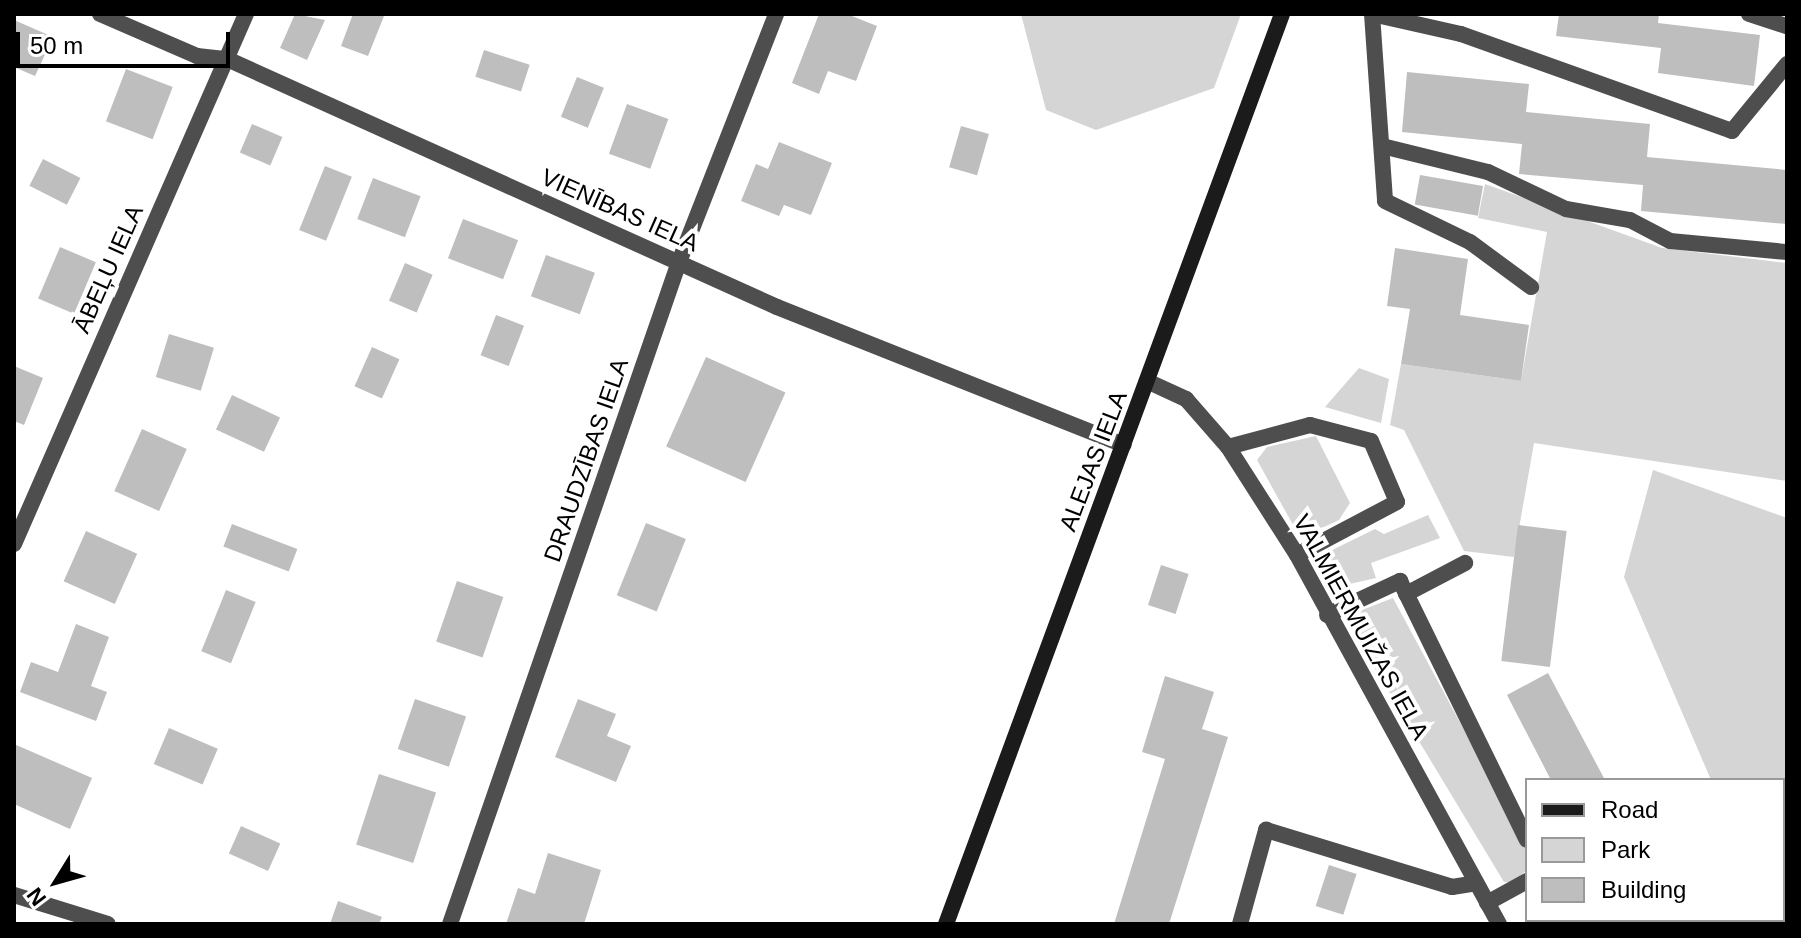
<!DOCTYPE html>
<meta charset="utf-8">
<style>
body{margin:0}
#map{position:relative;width:1801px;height:938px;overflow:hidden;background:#fff;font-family:Helvetica,sans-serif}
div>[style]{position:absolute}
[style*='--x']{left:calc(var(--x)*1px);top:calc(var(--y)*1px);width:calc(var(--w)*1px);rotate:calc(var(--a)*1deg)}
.green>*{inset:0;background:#d5d5d5}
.building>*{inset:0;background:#bebebe;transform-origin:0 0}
.service>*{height:16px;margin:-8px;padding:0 8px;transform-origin:8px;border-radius:8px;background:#4e4e4e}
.minor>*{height:16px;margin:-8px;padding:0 8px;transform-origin:8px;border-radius:8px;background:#4e4e4e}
.secondary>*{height:16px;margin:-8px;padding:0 8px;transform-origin:8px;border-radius:8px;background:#1b1b1b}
span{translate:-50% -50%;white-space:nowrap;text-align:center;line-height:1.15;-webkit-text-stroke:8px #fff;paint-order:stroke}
.street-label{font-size:24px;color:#000}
.frame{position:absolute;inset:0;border:16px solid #000;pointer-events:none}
.legend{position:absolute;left:1525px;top:778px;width:260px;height:144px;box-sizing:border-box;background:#fff;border:2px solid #999;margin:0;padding:10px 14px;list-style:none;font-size:24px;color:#000}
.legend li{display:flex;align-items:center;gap:16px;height:40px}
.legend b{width:40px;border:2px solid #999}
.north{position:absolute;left:16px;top:842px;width:80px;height:80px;-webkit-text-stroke:6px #fff;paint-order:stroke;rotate:233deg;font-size:22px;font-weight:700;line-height:32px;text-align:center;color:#000}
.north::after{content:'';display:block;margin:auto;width:28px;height:36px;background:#000;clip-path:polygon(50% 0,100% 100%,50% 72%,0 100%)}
.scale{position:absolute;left:16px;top:32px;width:214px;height:36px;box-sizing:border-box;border:4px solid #000;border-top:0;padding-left:10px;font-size:24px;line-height:28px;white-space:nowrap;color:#000;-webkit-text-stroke:6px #fff;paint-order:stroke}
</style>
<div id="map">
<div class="green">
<i style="clip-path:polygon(1021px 14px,1241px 14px,1214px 88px,1096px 130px,1046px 110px)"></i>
<i style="clip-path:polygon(1485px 184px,1662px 248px,1787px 263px,1787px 481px,1534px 443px,1514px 557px,1464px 551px,1404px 430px,1390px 425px,1401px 364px,1521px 381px,1547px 232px,1478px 218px)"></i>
<i style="clip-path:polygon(1359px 368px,1389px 379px,1381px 423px,1325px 407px)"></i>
<i style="clip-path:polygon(1316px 436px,1350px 503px,1339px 520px,1307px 535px,1297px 532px,1257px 460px,1267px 447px)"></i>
<i style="clip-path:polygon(1653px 470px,1787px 518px,1787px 872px,1783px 780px,1711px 780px,1624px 577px)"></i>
<i style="clip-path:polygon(1428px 515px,1440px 538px,1371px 563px,1376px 578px,1341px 586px,1321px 576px,1318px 557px,1375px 529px,1384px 534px)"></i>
<i style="clip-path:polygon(1393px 598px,1527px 847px,1527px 870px,1513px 882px,1504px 882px,1344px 617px)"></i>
</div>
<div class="building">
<i style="clip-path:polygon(295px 14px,325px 20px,307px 60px,280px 48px)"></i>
<i style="clip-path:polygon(353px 14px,384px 16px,368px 56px,341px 46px)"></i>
<i style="clip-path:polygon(819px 14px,847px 14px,877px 26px,856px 81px,828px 71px,819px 94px,792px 83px)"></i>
<i style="clip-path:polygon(1559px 14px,1659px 14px,1658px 23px,1760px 35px,1754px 86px,1658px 73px,1661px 48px,1556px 36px)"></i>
<i style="clip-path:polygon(14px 20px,53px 37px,35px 76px,14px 67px)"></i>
<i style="left:484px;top:50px;width:48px;height:28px;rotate:18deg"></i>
<i style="left:126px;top:69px;width:50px;height:56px;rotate:21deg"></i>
<i style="clip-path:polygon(1407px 72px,1529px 84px,1526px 112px,1650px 124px,1647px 157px,1787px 170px,1787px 224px,1641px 211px,1643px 185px,1519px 174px,1522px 144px,1402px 132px)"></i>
<i style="left:577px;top:77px;width:29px;height:43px;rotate:22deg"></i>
<i style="left:627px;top:104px;width:44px;height:53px;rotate:20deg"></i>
<i style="left:252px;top:124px;width:33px;height:31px;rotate:23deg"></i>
<i style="left:961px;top:126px;width:29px;height:43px;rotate:16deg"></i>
<i style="clip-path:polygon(779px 142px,832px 163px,811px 215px,784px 205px,779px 216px,741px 201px,756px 164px,768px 169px)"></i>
<i style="left:43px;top:159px;width:42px;height:30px;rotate:27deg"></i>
<i style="left:325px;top:166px;width:29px;height:69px;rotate:22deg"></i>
<i style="left:1420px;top:175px;width:64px;height:30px;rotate:10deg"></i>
<i style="left:373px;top:178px;width:51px;height:44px;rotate:21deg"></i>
<i style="left:463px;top:219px;width:59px;height:42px;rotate:21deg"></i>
<i style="left:60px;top:247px;width:39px;height:56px;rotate:23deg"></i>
<i style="clip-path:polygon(1395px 248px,1468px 259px,1460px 315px,1529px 325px,1521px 381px,1401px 364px,1410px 309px,1387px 306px)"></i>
<i style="left:546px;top:255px;width:52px;height:44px;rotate:20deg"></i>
<i style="left:405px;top:263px;width:30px;height:41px;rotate:23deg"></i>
<i style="left:496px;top:315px;width:30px;height:43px;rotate:21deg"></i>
<i style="left:169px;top:334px;width:47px;height:45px;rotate:17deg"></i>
<i style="left:372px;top:347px;width:30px;height:43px;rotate:24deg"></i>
<i style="left:706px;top:357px;width:87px;height:98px;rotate:24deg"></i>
<i style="clip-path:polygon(14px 366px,43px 378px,24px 425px,14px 421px)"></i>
<i style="left:232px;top:395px;width:53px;height:38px;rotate:25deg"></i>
<i style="left:142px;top:429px;width:49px;height:68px;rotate:24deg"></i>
<i style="left:646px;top:523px;width:43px;height:78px;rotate:22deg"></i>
<i style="left:232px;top:524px;width:70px;height:24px;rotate:21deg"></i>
<i style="left:1518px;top:525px;width:49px;height:137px;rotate:7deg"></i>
<i style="left:86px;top:531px;width:56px;height:55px;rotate:24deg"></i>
<i style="left:1161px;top:565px;width:29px;height:42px;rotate:18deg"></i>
<i style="left:457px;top:581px;width:49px;height:64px;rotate:19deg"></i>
<i style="left:226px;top:590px;width:32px;height:66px;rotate:22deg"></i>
<i style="clip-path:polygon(76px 624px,109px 637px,91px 686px,107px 692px,96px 721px,20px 692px,31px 662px,58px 672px)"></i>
<i style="clip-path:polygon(1548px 673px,1605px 780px,1551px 780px,1507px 695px)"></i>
<i style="clip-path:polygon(1165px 676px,1214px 692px,1202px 729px,1228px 737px,1169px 924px,1114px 924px,1165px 759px,1142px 752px)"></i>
<i style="left:415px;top:699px;width:54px;height:53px;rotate:19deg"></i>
<i style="clip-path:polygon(578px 699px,616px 714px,607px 736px,631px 746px,616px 782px,555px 757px)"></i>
<i style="left:169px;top:728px;width:53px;height:39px;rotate:23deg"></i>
<i style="clip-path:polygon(14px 744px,92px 778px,70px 829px,14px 804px)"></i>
<i style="left:379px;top:774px;width:60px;height:74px;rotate:18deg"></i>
<i style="left:241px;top:826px;width:43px;height:30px;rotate:24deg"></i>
<i style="clip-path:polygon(548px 853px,601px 870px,584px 924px,506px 924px,518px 888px,535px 894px)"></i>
<i style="left:1329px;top:865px;width:29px;height:43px;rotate:18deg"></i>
<i style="clip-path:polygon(338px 901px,382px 917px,379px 924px,330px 924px)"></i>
</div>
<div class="service">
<i style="--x:1372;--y:14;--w:91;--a:12.7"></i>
<i style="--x:1461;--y:34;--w:288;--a:19.7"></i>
<i style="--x:1732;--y:131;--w:87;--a:-50.6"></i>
<i style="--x:1372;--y:14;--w:187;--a:86"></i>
<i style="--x:1385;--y:201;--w:94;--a:25.8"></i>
<i style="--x:1470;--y:242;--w:76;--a:36.4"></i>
<i style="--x:1749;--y:14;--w:40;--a:18"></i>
<i style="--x:1382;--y:146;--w:109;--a:13.8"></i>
<i style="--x:1488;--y:172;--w:86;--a:25.4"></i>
<i style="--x:1566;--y:209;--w:65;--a:9.8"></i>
<i style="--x:1630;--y:220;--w:45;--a:27.7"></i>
<i style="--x:1670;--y:241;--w:118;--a:5.4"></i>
<i style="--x:1228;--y:447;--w:85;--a:-15"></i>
<i style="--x:1310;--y:425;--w:63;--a:14.7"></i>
<i style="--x:1371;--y:441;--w:66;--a:66.9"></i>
<i style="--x:1397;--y:502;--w:113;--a:152.1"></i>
<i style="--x:1406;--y:594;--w:67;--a:-27.7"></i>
<i style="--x:1327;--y:615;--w:81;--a:-25"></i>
<i style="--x:1400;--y:581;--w:288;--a:63.9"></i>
<i style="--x:1487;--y:903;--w:46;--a:-28.8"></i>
<i style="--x:1240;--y:924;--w:98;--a:-74.5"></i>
<i style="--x:1266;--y:830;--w:195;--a:17"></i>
<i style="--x:1452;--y:887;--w:24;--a:-9"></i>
</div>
<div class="minor">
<i style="--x:100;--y:14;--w:106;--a:23.4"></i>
<i style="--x:197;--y:56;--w:30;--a:6"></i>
<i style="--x:227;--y:59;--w:603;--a:24.27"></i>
<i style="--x:777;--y:307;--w:373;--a:21.7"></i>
<i style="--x:1149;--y:382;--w:41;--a:24.7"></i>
<i style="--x:1186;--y:399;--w:64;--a:48.8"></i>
<i style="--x:1228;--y:447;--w:128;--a:57.4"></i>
<i style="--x:1297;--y:555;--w:421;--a:61.3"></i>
<i style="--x:14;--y:544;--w:579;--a:-66.36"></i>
<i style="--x:14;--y:895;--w:98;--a:17.1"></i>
<i style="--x:450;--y:924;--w:700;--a:-70.92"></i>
<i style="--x:679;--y:262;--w:266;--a:-68.6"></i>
</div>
<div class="secondary">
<i style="--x:946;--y:924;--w:970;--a:-69.73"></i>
</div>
<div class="street-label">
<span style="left:620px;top:210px;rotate:24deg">VIENĪBAS IELA</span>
<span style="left:108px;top:269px;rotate:-66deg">ĀBEĻU IELA</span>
<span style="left:586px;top:460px;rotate:-71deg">DRAUDZĪBAS IELA</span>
<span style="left:1093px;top:461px;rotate:-69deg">ALEJAS IELA</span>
<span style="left:1361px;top:627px;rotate:61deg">VALMIERMUIŽAS IELA</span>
</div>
<div class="frame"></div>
<ul class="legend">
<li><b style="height:10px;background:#1b1b1b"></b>Road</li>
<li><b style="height:22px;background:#d5d5d5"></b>Park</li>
<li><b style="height:22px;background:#bebebe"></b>Building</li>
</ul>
<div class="north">N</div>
<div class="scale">50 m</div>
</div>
